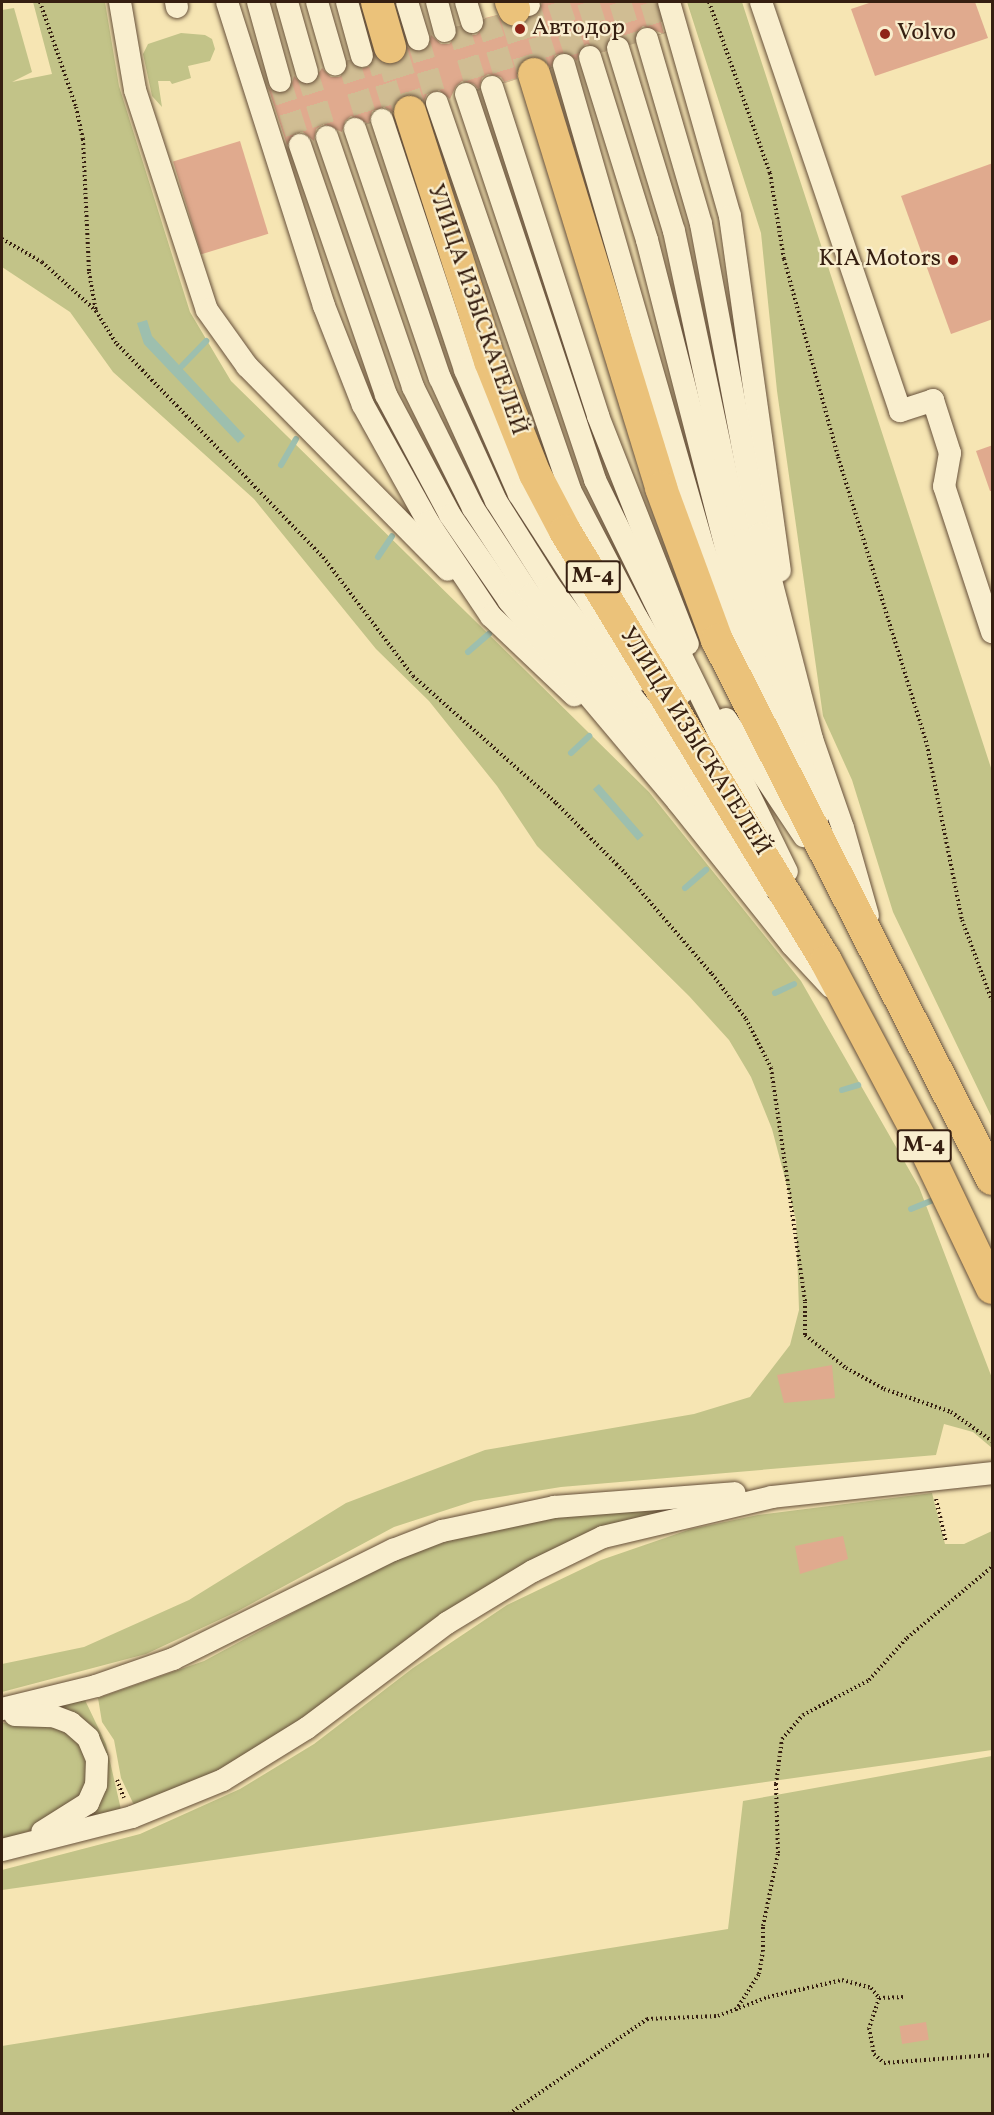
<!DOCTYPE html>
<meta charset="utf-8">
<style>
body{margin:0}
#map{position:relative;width:994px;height:2115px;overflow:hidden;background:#f6e5b3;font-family:Vollkorn,serif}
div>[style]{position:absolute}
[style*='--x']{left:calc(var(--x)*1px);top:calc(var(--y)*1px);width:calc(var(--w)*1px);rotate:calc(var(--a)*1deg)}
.green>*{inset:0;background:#c2c388}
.water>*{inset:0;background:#9dbfae;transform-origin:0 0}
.stream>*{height:6px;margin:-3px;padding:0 3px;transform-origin:3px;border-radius:3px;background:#9dbfae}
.building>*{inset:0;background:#e0aa8e;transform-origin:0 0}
.minor-tunnel>*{height:22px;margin-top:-11px;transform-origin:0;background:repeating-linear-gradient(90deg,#d0bd93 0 22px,transparent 0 33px)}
.highway-tunnel>*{height:32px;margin-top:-16px;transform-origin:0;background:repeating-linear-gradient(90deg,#d0bd93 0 32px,transparent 0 48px)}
.path>*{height:4px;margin-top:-2px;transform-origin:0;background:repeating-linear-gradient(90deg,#361f11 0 1.5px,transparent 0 4.5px)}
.roads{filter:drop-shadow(0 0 2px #66503a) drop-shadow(0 0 2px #66503a)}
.minor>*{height:22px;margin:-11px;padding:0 11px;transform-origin:11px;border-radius:11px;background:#f9eece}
.highway>*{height:32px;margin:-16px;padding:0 16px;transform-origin:16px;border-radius:16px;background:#ebc27a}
.dots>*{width:16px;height:16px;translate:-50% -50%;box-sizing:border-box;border:3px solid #f9eece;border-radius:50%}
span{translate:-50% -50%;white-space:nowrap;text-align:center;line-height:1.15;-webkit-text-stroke:4.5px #f9eece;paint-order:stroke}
.shield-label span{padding:2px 4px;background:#f9eece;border:2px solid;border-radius:4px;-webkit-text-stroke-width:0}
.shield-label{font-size:22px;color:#361f11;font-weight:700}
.poi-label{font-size:24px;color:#361f11}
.left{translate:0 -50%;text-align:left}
.right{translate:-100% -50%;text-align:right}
.street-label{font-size:24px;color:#361f11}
.frame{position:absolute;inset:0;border:3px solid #361f11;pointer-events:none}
</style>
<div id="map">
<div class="green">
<i style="clip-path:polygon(33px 2px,105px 2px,119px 86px,190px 312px,231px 381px,649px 792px,801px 981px,919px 1187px,992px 1378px,992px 1448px,973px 1432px,944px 1424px,936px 1455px,561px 1487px,474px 1501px,394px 1527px,236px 1612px,146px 1654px,2px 1692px,2px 1664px,84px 1647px,189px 1600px,346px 1503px,485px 1450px,694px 1414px,750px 1397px,790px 1345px,799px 1310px,796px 1220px,772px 1129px,751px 1077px,729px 1040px,689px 996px,537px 846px,497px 786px,429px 701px,376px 649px,254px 499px,113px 372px,70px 312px,2px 267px,2px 10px,14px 8px,32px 72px,12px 82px,52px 74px)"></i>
<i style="clip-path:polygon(687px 2px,742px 2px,992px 771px,992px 1118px,893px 912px,852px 780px,823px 716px,777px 391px,761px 233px)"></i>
<i style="clip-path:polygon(181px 33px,205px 35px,212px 39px,215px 49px,210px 61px,188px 66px,191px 78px,172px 84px,170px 81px,158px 81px,162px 107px,152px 96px,143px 54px,148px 44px)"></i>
<i style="clip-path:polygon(932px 1493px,945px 1544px,964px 1544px,992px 1531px,992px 1750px,2px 1890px,2px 1870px,140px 1834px,240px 1789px,314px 1744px,413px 1668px,507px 1605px,601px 1560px,691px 1529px,758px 1515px)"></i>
<i style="clip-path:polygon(680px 1505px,632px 1521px,273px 1740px,192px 1784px,134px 1805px,121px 1778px,114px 1740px,102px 1722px,98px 1698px,204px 1661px,404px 1553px,544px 1515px)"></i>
<i style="clip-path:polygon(84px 1698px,106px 1744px,122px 1814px,64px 1830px,106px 1772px,50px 1707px)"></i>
<i style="clip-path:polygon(15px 1722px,54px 1725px,86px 1745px,86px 1795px,31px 1830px,2px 1842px,2px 1723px)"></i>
<i style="clip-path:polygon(992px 1756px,992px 2113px,2px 2114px,2px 2046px,728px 1929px,743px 1801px)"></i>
</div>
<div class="water">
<i style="clip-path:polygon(147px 320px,152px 336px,245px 436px,238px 443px,144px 344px,137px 323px)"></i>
<i style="left:599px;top:784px;width:68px;height:8px;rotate:49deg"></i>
</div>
<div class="stream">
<i style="--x:182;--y:366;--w:35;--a:-46"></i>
<i style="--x:281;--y:465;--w:30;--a:-60"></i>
<i style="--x:378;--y:557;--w:25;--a:-56"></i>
<i style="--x:468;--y:652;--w:28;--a:-41"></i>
<i style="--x:571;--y:753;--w:25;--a:-43"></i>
<i style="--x:685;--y:888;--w:28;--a:-41"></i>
<i style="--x:775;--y:993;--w:21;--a:-25"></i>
<i style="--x:842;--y:1090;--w:17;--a:-17"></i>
<i style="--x:911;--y:1209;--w:22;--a:-22"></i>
</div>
<div class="building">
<i style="clip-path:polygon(542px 2px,656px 2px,664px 34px,643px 26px,634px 35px,634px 43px,615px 35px,608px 39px,605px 52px,587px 44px,580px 48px,577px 61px,567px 52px,555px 55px,551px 68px,539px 57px,528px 57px,517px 69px,517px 79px,505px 83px,501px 77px,488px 74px,482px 78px,479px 90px,474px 84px,462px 81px,456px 86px,450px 99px,439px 90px,427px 94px,424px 101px,414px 95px,405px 95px,396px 100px,393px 112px,384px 107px,372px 111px,369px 124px,351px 116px,345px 121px,342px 132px,323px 124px,316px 129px,314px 141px,303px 132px,296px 132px,287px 145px,268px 87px,276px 94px,284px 94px,290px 90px,294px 76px,303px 85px,311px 85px,322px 68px,331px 77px,339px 77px,345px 73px,349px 60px,359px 69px,371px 66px,375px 56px,385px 64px,396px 64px,403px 59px,407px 47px,415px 52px,427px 49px,431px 35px,441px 44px,449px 44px,458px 35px,458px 27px,468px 35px,476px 35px,485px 26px,485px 18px,497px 15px,504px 24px,521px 26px,539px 13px)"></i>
<i style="clip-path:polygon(872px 2px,975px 2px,988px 38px,875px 76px,851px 9px)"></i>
<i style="left:240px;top:141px;width:97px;height:70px;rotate:73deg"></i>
<i style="clip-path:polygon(993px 163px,993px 319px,951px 334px,901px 196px)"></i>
<i style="clip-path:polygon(993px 445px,993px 491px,990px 491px,976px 451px)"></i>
<i style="clip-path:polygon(832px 1365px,835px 1398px,784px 1403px,777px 1375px)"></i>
<i style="clip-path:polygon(843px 1536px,848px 1559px,800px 1574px,795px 1546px)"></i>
<i style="left:926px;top:2022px;width:18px;height:27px;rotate:81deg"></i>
</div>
<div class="minor-tunnel">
<i style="--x:558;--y:2;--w:62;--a:71.3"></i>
<i style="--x:588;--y:2;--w:52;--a:72.3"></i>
<i style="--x:620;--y:2;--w:44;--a:72.8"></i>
<i style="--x:651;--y:2;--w:34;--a:73"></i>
<i style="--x:529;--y:5;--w:67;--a:72.6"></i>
<i style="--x:487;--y:18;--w:67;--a:72.6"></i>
<i style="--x:458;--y:26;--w:68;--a:72.9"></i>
<i style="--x:418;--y:39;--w:67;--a:73.5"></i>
<i style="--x:376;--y:52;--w:67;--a:72.6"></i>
<i style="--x:348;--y:60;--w:67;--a:72.6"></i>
<i style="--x:307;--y:72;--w:68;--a:72.9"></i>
<i style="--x:280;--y:81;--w:67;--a:72.6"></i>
</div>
<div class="highway-tunnel">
<i style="--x:514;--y:9;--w:68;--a:72.9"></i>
<i style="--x:390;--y:47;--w:68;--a:72.9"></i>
</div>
<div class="path">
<i style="--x:40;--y:2;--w:111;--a:71.1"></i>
<i style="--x:76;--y:107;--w:33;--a:78"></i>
<i style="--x:83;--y:139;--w:133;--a:87.4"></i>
<i style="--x:89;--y:272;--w:39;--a:80"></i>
<i style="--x:709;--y:2;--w:182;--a:70.4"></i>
<i style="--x:770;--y:173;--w:87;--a:80.8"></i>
<i style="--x:784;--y:259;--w:205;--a:74.7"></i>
<i style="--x:838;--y:457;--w:301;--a:72.8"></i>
<i style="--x:927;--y:745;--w:178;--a:78.7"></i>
<i style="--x:962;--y:920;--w:86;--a:69.7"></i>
<i style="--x:2;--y:239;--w:46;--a:29.9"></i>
<i style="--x:42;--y:262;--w:73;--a:42.2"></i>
<i style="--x:96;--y:311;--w:39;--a:58"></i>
<i style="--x:117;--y:344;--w:296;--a:46"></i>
<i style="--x:323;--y:557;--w:149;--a:52.9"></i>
<i style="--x:413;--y:676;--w:191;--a:41.6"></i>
<i style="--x:556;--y:803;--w:98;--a:45.4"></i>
<i style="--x:625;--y:873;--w:133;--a:49.3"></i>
<i style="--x:712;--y:974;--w:56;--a:52.9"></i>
<i style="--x:746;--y:1019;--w:55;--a:63"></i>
<i style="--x:771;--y:1068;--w:236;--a:81.7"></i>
<i style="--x:805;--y:1302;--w:33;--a:90"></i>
<i style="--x:805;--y:1335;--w:53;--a:38.8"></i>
<i style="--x:846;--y:1368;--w:43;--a:28.9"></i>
<i style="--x:884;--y:1389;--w:71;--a:18.9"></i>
<i style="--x:951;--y:1412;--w:50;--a:35.3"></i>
<i style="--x:936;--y:1499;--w:44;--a:76.9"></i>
<i style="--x:117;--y:1780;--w:19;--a:69"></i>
<i style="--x:879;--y:1998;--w:32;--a:108"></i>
<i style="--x:869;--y:2028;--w:26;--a:79"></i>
<i style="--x:874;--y:2054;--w:13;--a:42"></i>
<i style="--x:884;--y:2063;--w:108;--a:-4.2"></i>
<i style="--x:736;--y:2010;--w:43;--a:-57.4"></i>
<i style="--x:759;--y:1974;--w:23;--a:-80"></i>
<i style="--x:763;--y:1951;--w:25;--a:-90"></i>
<i style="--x:763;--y:1926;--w:75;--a:-78.4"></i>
<i style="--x:778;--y:1853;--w:69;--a:-91.7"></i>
<i style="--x:776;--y:1784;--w:45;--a:-82.4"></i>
<i style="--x:782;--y:1739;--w:32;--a:-49"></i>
<i style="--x:803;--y:1715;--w:75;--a:-27.9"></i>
<i style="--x:869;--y:1680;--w:57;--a:-47.9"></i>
<i style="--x:907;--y:1638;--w:111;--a:-39.9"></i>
<i style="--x:509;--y:2114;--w:168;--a:-34.5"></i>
<i style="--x:647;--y:2019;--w:71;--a:-2.4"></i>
<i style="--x:718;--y:2016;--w:53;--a:-20.8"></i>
<i style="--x:768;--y:1997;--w:76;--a:-12.9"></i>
<i style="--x:842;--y:1980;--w:30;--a:15"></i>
<i style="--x:871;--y:1988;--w:13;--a:51"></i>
<i style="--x:879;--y:1998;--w:26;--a:-2"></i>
</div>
<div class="roads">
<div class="minor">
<i style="--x:120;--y:2;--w:89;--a:80.3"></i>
<i style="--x:135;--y:90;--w:231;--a:71.9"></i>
<i style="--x:207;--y:310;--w:69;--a:54.5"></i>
<i style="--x:247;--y:366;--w:286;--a:45.4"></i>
<i style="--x:176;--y:2;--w:5;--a:79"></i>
<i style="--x:227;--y:2;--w:319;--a:72.3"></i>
<i style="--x:324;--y:306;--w:106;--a:68.5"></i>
<i style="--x:363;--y:405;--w:134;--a:60.9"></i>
<i style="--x:428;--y:522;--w:113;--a:56.2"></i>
<i style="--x:491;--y:616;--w:115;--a:43.6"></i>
<i style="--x:258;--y:2;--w:82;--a:74.4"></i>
<i style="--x:287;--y:2;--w:73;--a:74.1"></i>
<i style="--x:317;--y:2;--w:65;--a:73.8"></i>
<i style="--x:347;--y:2;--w:56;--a:74.5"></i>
<i style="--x:407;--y:2;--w:39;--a:73"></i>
<i style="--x:437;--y:2;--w:30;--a:75"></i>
<i style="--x:466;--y:2;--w:21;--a:73"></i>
<i style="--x:528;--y:2;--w:3;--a:72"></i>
<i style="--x:669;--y:2;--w:223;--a:74.1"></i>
<i style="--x:730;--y:216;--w:358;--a:82"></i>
<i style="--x:761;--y:2;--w:432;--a:71.2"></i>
<i style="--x:900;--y:411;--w:35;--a:-18"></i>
<i style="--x:933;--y:400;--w:56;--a:72.2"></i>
<i style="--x:950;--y:453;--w:34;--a:100"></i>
<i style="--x:944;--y:486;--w:154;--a:71.8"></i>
<i style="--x:647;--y:39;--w:193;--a:73.7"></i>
<i style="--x:701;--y:224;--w:315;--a:79.4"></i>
<i style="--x:759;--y:534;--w:212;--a:75.5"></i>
<i style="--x:812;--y:739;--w:94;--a:70.8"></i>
<i style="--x:843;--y:828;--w:91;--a:74.1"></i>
<i style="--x:618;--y:48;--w:191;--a:73"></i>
<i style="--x:674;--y:231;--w:316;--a:77.9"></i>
<i style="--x:740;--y:540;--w:213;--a:75.1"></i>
<i style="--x:795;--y:746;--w:71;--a:69.3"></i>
<i style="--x:590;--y:57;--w:192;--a:72.7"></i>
<i style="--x:647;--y:240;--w:503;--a:75.6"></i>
<i style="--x:564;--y:65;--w:505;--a:73.9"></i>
<i style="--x:704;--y:550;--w:128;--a:70.4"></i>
<i style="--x:492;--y:87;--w:346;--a:72.1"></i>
<i style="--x:598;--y:416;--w:245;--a:68.5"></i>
<i style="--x:466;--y:94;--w:407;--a:71.5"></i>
<i style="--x:595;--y:480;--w:436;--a:63.9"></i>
<i style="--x:437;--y:103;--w:409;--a:71"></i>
<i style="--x:570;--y:490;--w:144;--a:62.4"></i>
<i style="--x:637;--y:618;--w:87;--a:59"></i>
<i style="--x:382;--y:120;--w:263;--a:71.6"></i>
<i style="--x:465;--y:370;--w:135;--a:66.5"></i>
<i style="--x:519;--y:494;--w:221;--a:57.2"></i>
<i style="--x:355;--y:129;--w:263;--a:71.2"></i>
<i style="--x:440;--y:378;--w:135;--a:65.5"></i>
<i style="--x:496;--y:501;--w:103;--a:57.7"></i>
<i style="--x:551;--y:588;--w:142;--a:53.3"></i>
<i style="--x:636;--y:702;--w:99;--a:48.3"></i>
<i style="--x:327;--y:137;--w:264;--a:71"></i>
<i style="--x:413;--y:387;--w:135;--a:63.6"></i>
<i style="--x:473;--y:508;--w:104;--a:56.8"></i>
<i style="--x:530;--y:595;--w:258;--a:50.2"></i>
<i style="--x:695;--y:793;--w:116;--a:52.7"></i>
<i style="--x:300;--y:145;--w:264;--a:71"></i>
<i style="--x:386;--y:395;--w:136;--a:61.9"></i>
<i style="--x:450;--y:515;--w:104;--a:55.5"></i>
<i style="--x:509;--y:601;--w:263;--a:49.9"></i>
<i style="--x:678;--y:802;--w:183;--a:51.4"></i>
<i style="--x:792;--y:945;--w:57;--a:47.1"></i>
<i style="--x:726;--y:719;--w:141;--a:56.3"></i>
<i style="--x:2;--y:1709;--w:97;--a:-13.7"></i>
<i style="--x:96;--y:1686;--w:82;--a:-19.3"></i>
<i style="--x:173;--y:1659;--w:246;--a:-26.4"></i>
<i style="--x:393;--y:1550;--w:53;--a:-21.2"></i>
<i style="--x:442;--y:1531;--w:115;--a:-12.1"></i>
<i style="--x:554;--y:1507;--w:181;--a:-4.4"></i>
<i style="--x:15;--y:1715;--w:38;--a:2"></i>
<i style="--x:53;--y:1716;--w:19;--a:21"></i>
<i style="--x:71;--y:1723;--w:23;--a:41"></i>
<i style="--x:88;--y:1738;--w:23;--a:67"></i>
<i style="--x:97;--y:1759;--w:26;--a:92"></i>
<i style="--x:96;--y:1785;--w:20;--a:114"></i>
<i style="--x:88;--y:1803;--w:54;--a:147.8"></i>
<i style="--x:2;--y:1850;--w:134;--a:-14.2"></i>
<i style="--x:132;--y:1817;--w:98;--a:-22.1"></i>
<i style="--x:223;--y:1780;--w:99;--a:-31.8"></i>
<i style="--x:307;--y:1728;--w:175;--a:-36.9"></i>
<i style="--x:447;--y:1623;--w:100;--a:-31.2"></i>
<i style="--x:533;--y:1571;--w:78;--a:-25.9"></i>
<i style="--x:603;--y:1537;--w:174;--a:-13.3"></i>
<i style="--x:772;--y:1497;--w:221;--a:-6.2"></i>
</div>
<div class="highway">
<i style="--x:377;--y:2;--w:47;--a:73.9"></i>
<i style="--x:511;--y:2;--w:8;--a:67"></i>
<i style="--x:534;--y:74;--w:433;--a:72.9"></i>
<i style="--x:661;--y:488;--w:162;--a:69.8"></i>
<i style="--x:717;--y:640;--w:605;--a:62.97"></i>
<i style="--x:410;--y:112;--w:262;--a:72.2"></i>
<i style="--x:490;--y:361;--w:122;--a:68.3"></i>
<i style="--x:535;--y:474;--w:64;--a:62.2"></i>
<i style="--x:565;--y:531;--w:503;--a:58.74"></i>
<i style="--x:826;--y:961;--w:203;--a:62"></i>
<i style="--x:921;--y:1140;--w:164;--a:64.4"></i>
</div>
</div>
<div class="dots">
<i style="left:520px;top:29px;background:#8f2418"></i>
<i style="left:885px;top:34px;background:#8f2418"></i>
<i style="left:953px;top:260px;background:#8f2418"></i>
</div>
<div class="shield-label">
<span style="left:593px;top:577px">М-4</span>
<span style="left:924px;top:1146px">М-4</span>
</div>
<div class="poi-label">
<span class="left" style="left:532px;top:29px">Автодор</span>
<span class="left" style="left:897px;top:34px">Volvo</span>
<span class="right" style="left:941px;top:260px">KIA Motors</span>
</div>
<div class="street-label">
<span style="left:476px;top:310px;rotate:71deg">УЛИЦА ИЗЫСКАТЕЛЕЙ</span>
<span style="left:694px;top:742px;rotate:58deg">УЛИЦА ИЗЫСКАТЕЛЕЙ</span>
</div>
<div class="frame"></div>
</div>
